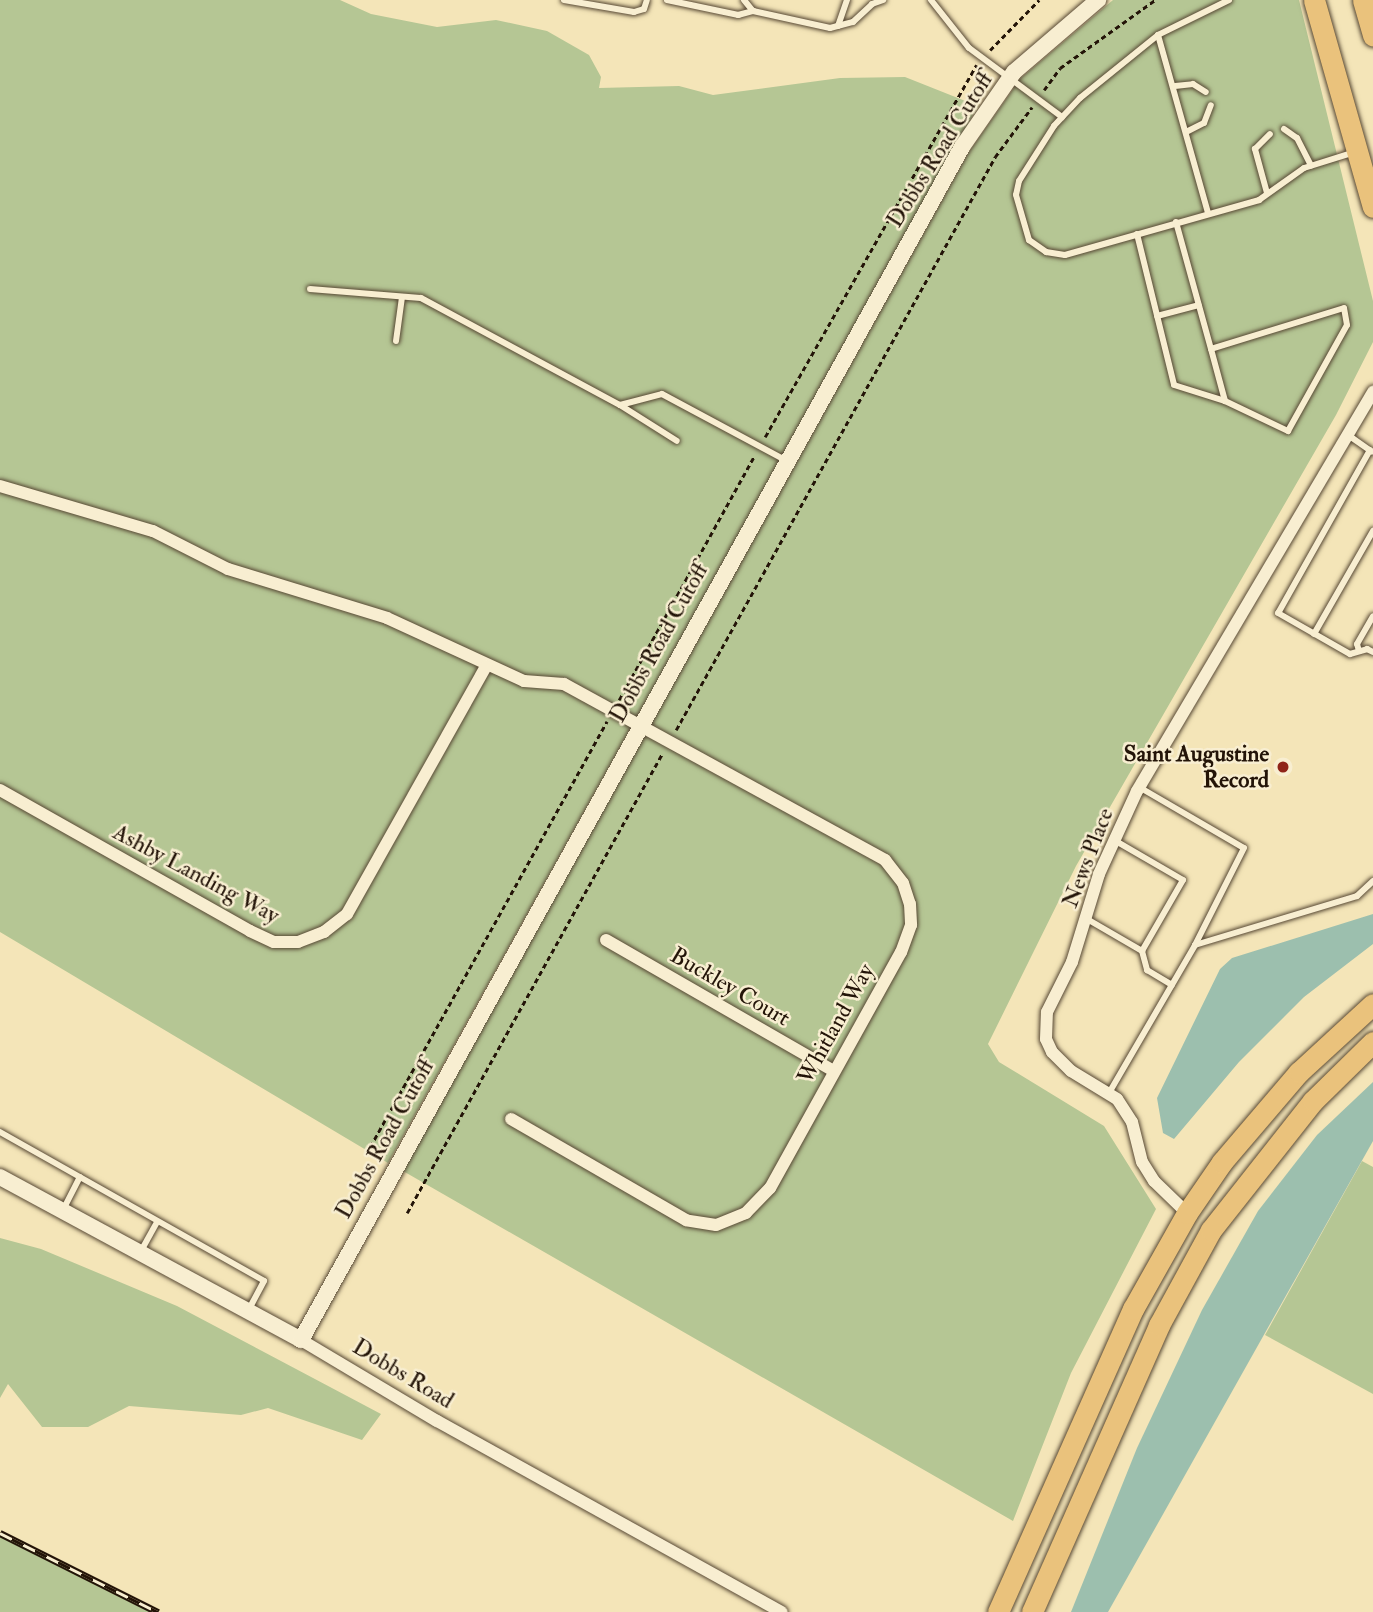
<!DOCTYPE html>
<style>
body{margin:0}
#map{position:relative;width:1373px;height:1612px;overflow:hidden;background:#f4e5b8;font-family:"IM FELL Double Pica",serif}
div>[style]{position:absolute}
[style*='--x']{left:calc(var(--x)*1px);top:calc(var(--y)*1px);width:calc(var(--w)*1px);rotate:calc(var(--a)*1deg)}
.green>*{inset:0;background:#b5c694}
.water>*{inset:0;background:#9cbfae}
.path>*{height:2.5px;margin-top:-1.25px;transform-origin:0;background:repeating-linear-gradient(90deg,#231408 0 5px,transparent 0 8.5px)}
.roads{filter:drop-shadow(0 0 2px #574834) drop-shadow(0 0 2px #574834)}
.service>*{height:6px;margin:-3px;padding:0 3px;transform-origin:3px;border-radius:3px;background:#f8eed1}
.minor>*{height:12px;margin:-6px;padding:0 6px;transform-origin:6px;border-radius:6px;background:#f8eed1}
.tertiary>*{height:16px;margin:-8px;padding:0 8px;transform-origin:8px;border-radius:8px;background:#f8eed1}
.primary>*{height:21px;margin:-10.5px;padding:0 10.5px;transform-origin:10.5px;border-radius:10.5px;background:#eac27c}
.trunk>*{height:21px;margin:-10.5px;padding:0 10.5px;transform-origin:10.5px;border-radius:10.5px;background:#eac27c}
.rail>*{height:7px;margin-top:-3.5px;transform-origin:0;background:repeating-linear-gradient(90deg,#f8eed1 0 13px,#231408 0 26px);box-sizing:border-box;border-block:2px solid #231408}
.dots>*{width:19px;height:19px;translate:-50% -50%;box-sizing:border-box;border:4px solid #f8eed1;border-radius:50%}
span{translate:-50% -50%;white-space:nowrap;text-align:center;line-height:1.15;-webkit-text-stroke:5px #f8eed1;paint-order:stroke}
.street-label{font-size:23px;color:#231408}
.poi-label{font-size:23px;color:#231408;font-weight:700}
.right{translate:-100% -50%;text-align:right}
</style>
<div id="map">
<div class="green">
<i style="clip-path:polygon(0 0,340px 0,371px 14px,437px 27px,496px 20px,547px 31px,589px 55px,601px 77px,599px 88px,679px 86px,713px 95px,840px 78px,905px 77px,978px 106px,388px 1163px,0 932px)"></i>
<i style="clip-path:polygon(1113px 0,1299px 0,1373px 301px,1373px 342px,1336px 415px,1076px 866px,988px 1044px,999px 1062px,1104px 1126px,1156px 1209px,1071px 1373px,1013px 1521px,403px 1171px,969px 152px,1021px 78px)"></i>
<i style="clip-path:polygon(1362px 1161px,1373px 1167px,1373px 1394px,1265px 1335px)"></i>
<i style="clip-path:polygon(0 1238px,41px 1249px,177px 1306px,381px 1414px,362px 1440px,268px 1408px,241px 1415px,129px 1406px,88px 1427px,42px 1427px,8px 1384px,0 1398px)"></i>
<i style="clip-path:polygon(0 1535px,153px 1612px,0 1612px)"></i>
</div>
<div class="water">
<i style="clip-path:polygon(1373px 914px,1373px 944px,1304px 997px,1239px 1062px,1174px 1139px,1163px 1133px,1157px 1098px,1220px 969px,1232px 958px)"></i>
<i style="clip-path:polygon(1373px 1082px,1373px 1141px,1108px 1612px,1071px 1612px,1137px 1448px,1202px 1310px,1258px 1211px,1317px 1135px)"></i>
</div>
<div class="path">
<i style="--x:990;--y:50;--w:70;--a:-45.6"></i>
<i style="--x:1044;--y:90;--w:27;--a:-54"></i>
<i style="--x:1060;--y:68;--w:117;--a:-35.6"></i>
<i style="--x:765;--y:437;--w:428;--a:-60.4"></i>
<i style="--x:619;--y:700;--w:280;--a:-61"></i>
<i style="--x:676;--y:730;--w:656;--a:-60.89"></i>
<i style="--x:995;--y:157;--w:62;--a:-53.5"></i>
<i style="--x:370;--y:1147;--w:487;--a:-60.9"></i>
<i style="--x:407;--y:1213;--w:525;--a:-60.95"></i>
</div>
<div class="roads">
<div class="service">
<i style="--x:564;--y:0;--w:71;--a:9.7"></i>
<i style="--x:634;--y:12;--w:10;--a:-17"></i>
<i style="--x:644;--y:9;--w:9;--a:-72"></i>
<i style="--x:667;--y:0;--w:73;--a:11.9"></i>
<i style="--x:738;--y:15;--w:16;--a:-15"></i>
<i style="--x:753;--y:11;--w:79;--a:12.4"></i>
<i style="--x:830;--y:28;--w:24;--a:-15"></i>
<i style="--x:853;--y:22;--w:26;--a:-43"></i>
<i style="--x:872;--y:4;--w:12;--a:-20"></i>
<i style="--x:744;--y:0;--w:14;--a:51"></i>
<i style="--x:931;--y:0;--w:61;--a:51.6"></i>
<i style="--x:969;--y:48;--w:116;--a:36.6"></i>
<i style="--x:1229;--y:0;--w:79;--a:153.8"></i>
<i style="--x:1158;--y:35;--w:100;--a:141.1"></i>
<i style="--x:1080;--y:98;--w:38;--a:133"></i>
<i style="--x:1054;--y:126;--w:65;--a:122.5"></i>
<i style="--x:1019;--y:181;--w:14;--a:102"></i>
<i style="--x:1016;--y:195;--w:47;--a:73.9"></i>
<i style="--x:1029;--y:240;--w:21;--a:35"></i>
<i style="--x:1046;--y:252;--w:19;--a:9"></i>
<i style="--x:1065;--y:255;--w:202;--a:-15.8"></i>
<i style="--x:1259;--y:200;--w:55;--a:-35.4"></i>
<i style="--x:1304;--y:168;--w:53;--a:-17.4"></i>
<i style="--x:838;--y:26;--w:28;--a:-71"></i>
<i style="--x:1158;--y:35;--w:185;--a:74.3"></i>
<i style="--x:1175;--y:86;--w:18;--a:-6"></i>
<i style="--x:1193;--y:84;--w:15;--a:32"></i>
<i style="--x:1284;--y:129;--w:16;--a:35"></i>
<i style="--x:1297;--y:138;--w:31;--a:63"></i>
<i style="--x:1188;--y:131;--w:18;--a:-27"></i>
<i style="--x:1204;--y:123;--w:19;--a:-69"></i>
<i style="--x:1267;--y:193;--w:46;--a:-105.3"></i>
<i style="--x:1255;--y:149;--w:21;--a:-45"></i>
<i style="--x:1176;--y:222;--w:132;--a:74.6"></i>
<i style="--x:1211;--y:349;--w:54;--a:74.9"></i>
<i style="--x:1225;--y:401;--w:70;--a:25.5"></i>
<i style="--x:1288;--y:431;--w:121;--a:-60.9"></i>
<i style="--x:1347;--y:325;--w:17;--a:-100"></i>
<i style="--x:1344;--y:308;--w:139;--a:162.9"></i>
<i style="--x:1137;--y:234;--w:155;--a:76.2"></i>
<i style="--x:1174;--y:385;--w:53;--a:17.4"></i>
<i style="--x:310;--y:289;--w:111;--a:4.6"></i>
<i style="--x:421;--y:298;--w:226;--a:28.3"></i>
<i style="--x:620;--y:405;--w:43;--a:-14.7"></i>
<i style="--x:662;--y:394;--w:140;--a:28.2"></i>
<i style="--x:1157;--y:316;--w:43;--a:-14.7"></i>
<i style="--x:396;--y:341;--w:44;--a:-82.2"></i>
<i style="--x:620;--y:405;--w:67;--a:32.3"></i>
<i style="--x:1348;--y:435;--w:29;--a:35"></i>
<i style="--x:1370;--y:450;--w:187;--a:119.4"></i>
<i style="--x:1278;--y:613;--w:83;--a:29.7"></i>
<i style="--x:1350;--y:654;--w:18;--a:-16"></i>
<i style="--x:1367;--y:649;--w:7;--a:27"></i>
<i style="--x:1314;--y:634;--w:119;--a:-60.2"></i>
<i style="--x:1359;--y:651;--w:7;--a:-106"></i>
<i style="--x:1357;--y:644;--w:32;--a:-60"></i>
<i style="--x:1139;--y:787;--w:121;--a:30.2"></i>
<i style="--x:1244;--y:848;--w:109;--a:116.8"></i>
<i style="--x:1087;--y:919;--w:64;--a:30.2"></i>
<i style="--x:1142;--y:951;--w:82;--a:-60"></i>
<i style="--x:1183;--y:880;--w:80;--a:-149.9"></i>
<i style="--x:1142;--y:951;--w:20;--a:75"></i>
<i style="--x:1147;--y:970;--w:29;--a:31"></i>
<i style="--x:1109;--y:1093;--w:171;--a:-59.8"></i>
<i style="--x:1195;--y:945;--w:169;--a:-16.8"></i>
<i style="--x:1357;--y:896;--w:22;--a:-43"></i>
<i style="--x:0;--y:1132;--w:303;--a:29.4"></i>
<i style="--x:264;--y:1281;--w:34;--a:118"></i>
<i style="--x:63;--y:1210;--w:37;--a:-63"></i>
<i style="--x:141;--y:1251;--w:33;--a:-61"></i>
</div>
<div class="minor">
<i style="--x:0;--y:486;--w:159;--a:16.4"></i>
<i style="--x:153;--y:531;--w:84;--a:26.9"></i>
<i style="--x:228;--y:569;--w:166;--a:17.1"></i>
<i style="--x:387;--y:618;--w:151;--a:24.7"></i>
<i style="--x:524;--y:681;--w:40;--a:4.3"></i>
<i style="--x:564;--y:684;--w:366;--a:28.7"></i>
<i style="--x:885;--y:860;--w:29;--a:52"></i>
<i style="--x:903;--y:883;--w:22;--a:72"></i>
<i style="--x:910;--y:904;--w:21;--a:87"></i>
<i style="--x:911;--y:925;--w:29;--a:110"></i>
<i style="--x:901;--y:952;--w:270;--a:119"></i>
<i style="--x:770;--y:1188;--w:35;--a:134"></i>
<i style="--x:746;--y:1213;--w:32;--a:158"></i>
<i style="--x:716;--y:1225;--w:30;--a:-171"></i>
<i style="--x:686;--y:1220;--w:202;--a:-150"></i>
<i style="--x:0;--y:790;--w:287;--a:29.4"></i>
<i style="--x:250;--y:931;--w:26;--a:25"></i>
<i style="--x:274;--y:942;--w:24;--a:0"></i>
<i style="--x:298;--y:942;--w:28;--a:-21"></i>
<i style="--x:324;--y:932;--w:29;--a:-38"></i>
<i style="--x:347;--y:914;--w:284;--a:-60.7"></i>
<i style="--x:606;--y:940;--w:263;--a:29.9"></i>
<i style="--x:1187;--y:1213;--w:46;--a:-135.9"></i>
<i style="--x:1154;--y:1181;--w:22;--a:-122"></i>
<i style="--x:1142;--y:1162;--w:41;--a:-104"></i>
<i style="--x:1132;--y:1122;--w:27;--a:-123"></i>
<i style="--x:1117;--y:1099;--w:54;--a:-148.7"></i>
<i style="--x:1071;--y:1071;--w:27;--a:-135"></i>
<i style="--x:1052;--y:1052;--w:14;--a:-115"></i>
<i style="--x:1046;--y:1039;--w:27;--a:-88"></i>
<i style="--x:1047;--y:1012;--w:56;--a:-63.4"></i>
<i style="--x:1072;--y:962;--w:92;--a:-72.9"></i>
<i style="--x:1099;--y:874;--w:91;--a:-65.4"></i>
<i style="--x:1137;--y:791;--w:464;--a:-59.4"></i>
<i style="--x:301;--y:1340;--w:158;--a:30.8"></i>
<i style="--x:437;--y:1421;--w:394;--a:29"></i>
</div>
<div class="tertiary">
<i style="--x:0;--y:1177;--w:342;--a:28.4"></i>
<i style="--x:301;--y:1340;--w:1364;--a:-61.01"></i>
<i style="--x:962;--y:147;--w:91;--a:-55.3"></i>
<i style="--x:1014;--y:72;--w:111;--a:-40.6"></i>
</div>
<div class="primary">
<i style="--x:998;--y:1612;--w:332;--a:-66"></i>
<i style="--x:1133;--y:1309;--w:110;--a:-60.6"></i>
<i style="--x:1187;--y:1213;--w:62;--a:-55.5"></i>
<i style="--x:1222;--y:1162;--w:118;--a:-49.5"></i>
<i style="--x:1299;--y:1072;--w:100;--a:-42.6"></i>
<i style="--x:1032;--y:1612;--w:314;--a:-66.1"></i>
<i style="--x:1159;--y:1325;--w:108;--a:-61.3"></i>
<i style="--x:1211;--y:1230;--w:164;--a:-51.7"></i>
<i style="--x:1313;--y:1101;--w:84;--a:-44.5"></i>
</div>
<div class="trunk">
<i style="--x:1314;--y:0;--w:215;--a:74.1"></i>
<i style="--x:1363;--y:0;--w:37;--a:74"></i>
</div>
</div>
<div class="rail">
<i style="--x:0;--y:1533;--w:177;--a:26.6"></i>
</div>
<div class="dots">
<i style="left:1283px;top:767px;background:#8f2418"></i>
</div>
<div class="street-label">
<span style="left:940px;top:150px;rotate:-58deg">Dobbs Road Cutoff</span>
<span style="left:659px;top:643px;rotate:-61deg">Dobbs Road Cutoff</span>
<span style="left:1088px;top:858px;rotate:-69deg">News Place</span>
<span style="left:196px;top:874px;rotate:28deg">Ashby Landing Way</span>
<span style="left:730px;top:987px;rotate:30deg">Buckley Court</span>
<span style="left:836px;top:1024px;rotate:-61deg">Whitland Way</span>
<span style="left:385px;top:1139px;rotate:-61deg">Dobbs Road Cutoff</span>
<span style="left:403px;top:1374px;rotate:31deg">Dobbs Road</span>
</div>
<div class="poi-label">
<span class="right" style="left:1269px;top:767px">Saint Augustine<br>Record</span>
</div>
</div>
